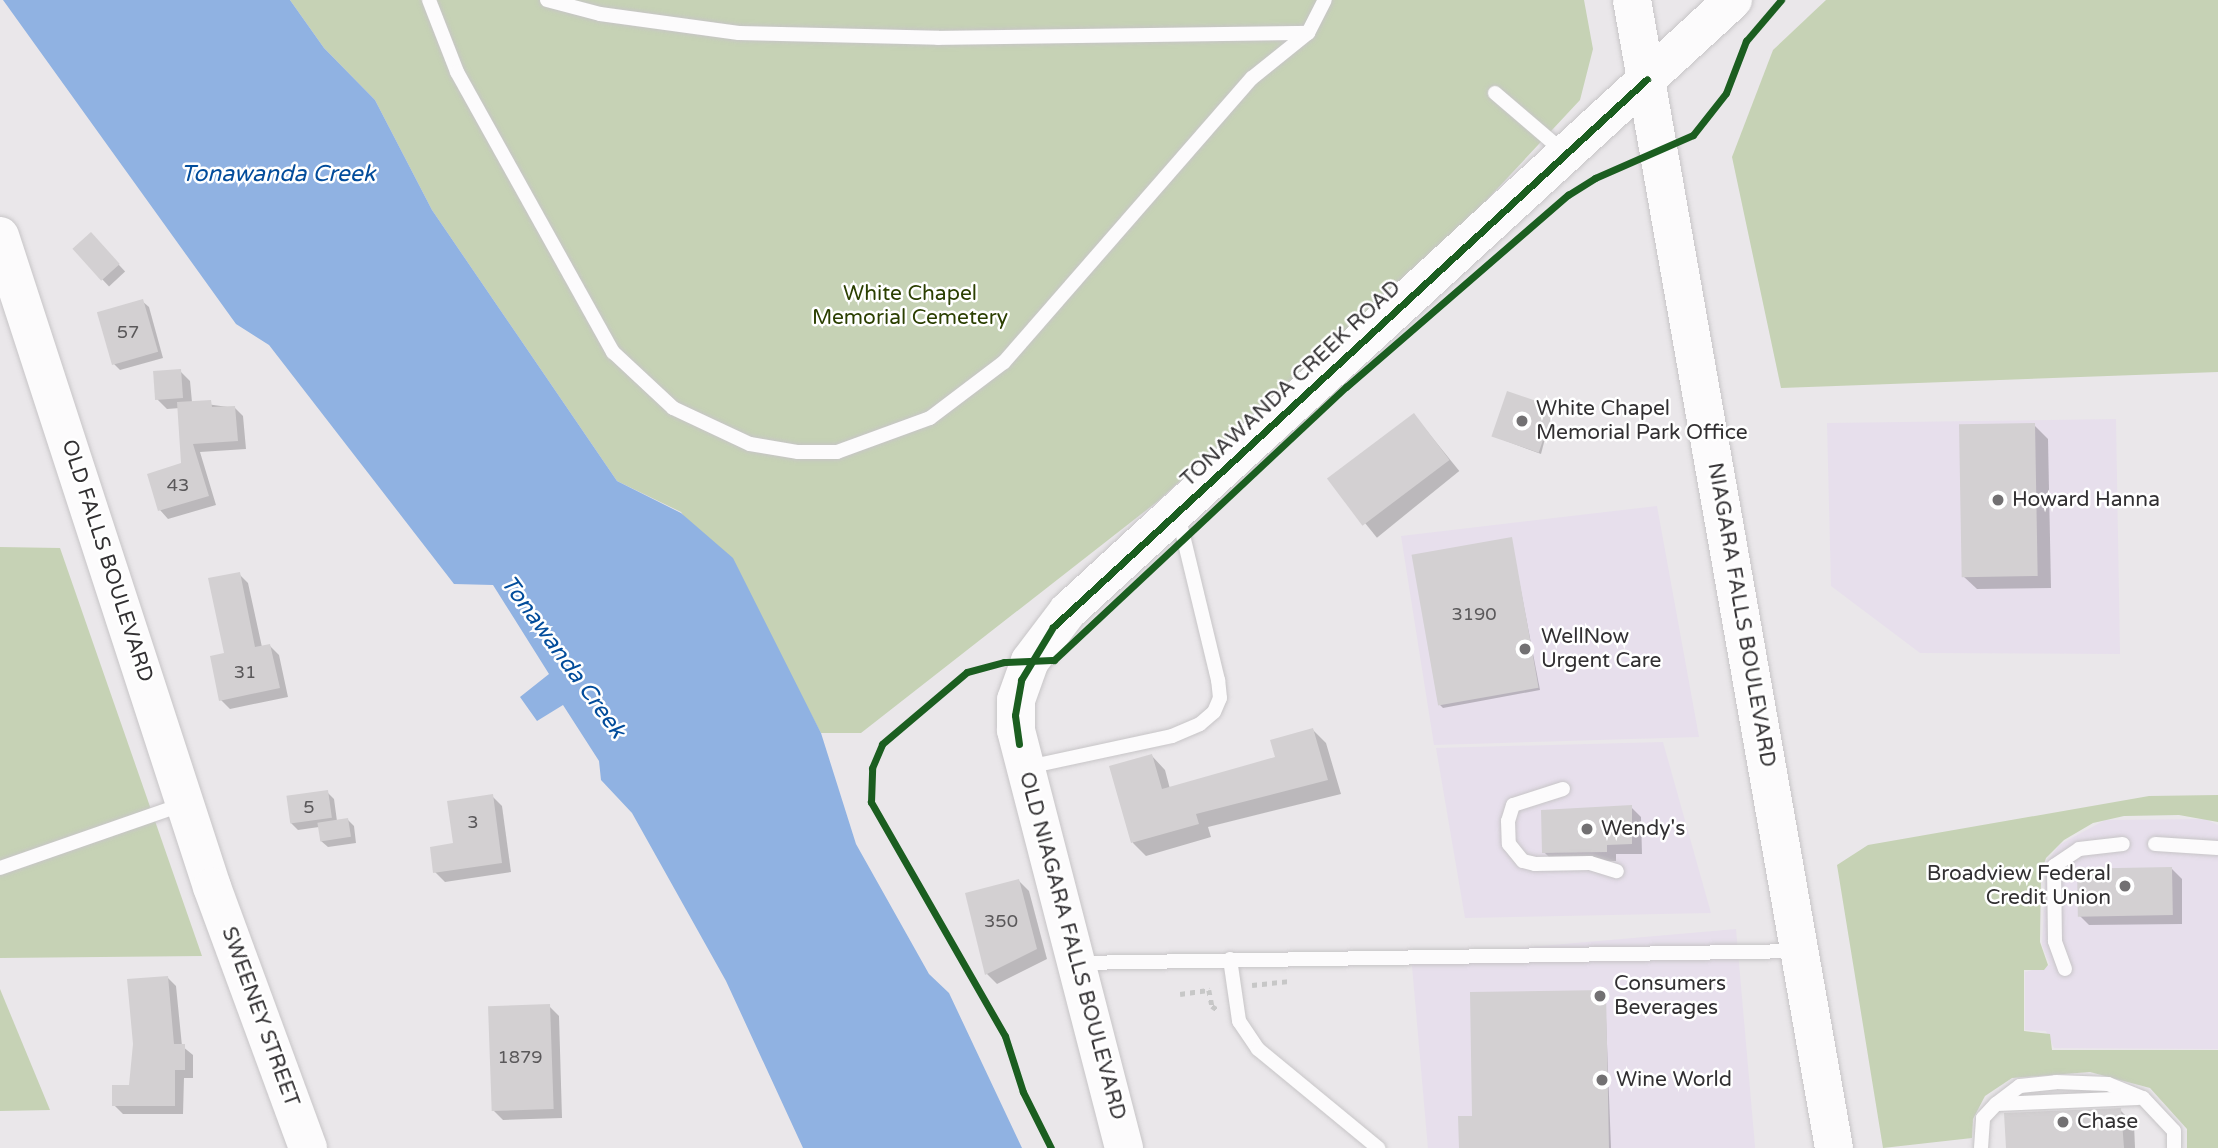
<!DOCTYPE html>
<style>
body{margin:0}
#map{position:relative;width:2218px;height:1148px;overflow:hidden;background:#eae7ea;font-family:"Varela Round",sans-serif}
div>[style]{position:absolute}
[style*='--x']{left:calc(var(--x)*1px);top:calc(var(--y)*1px);width:calc(var(--w)*1px);rotate:calc(var(--a)*1deg)}
.commercial>*{inset:0;background:#e7dfec;transform-origin:0 0}
.green>*{inset:0;background:#c6d2b5}
.water>*{inset:0;background:#90b2e2}
.shadow>*{inset:0;background:#0003;transform-origin:0 0}
.building>*{inset:0;background:#d3d0d2;transform-origin:0 0}
.path>*{height:4.5px;margin-top:-2.25px;transform-origin:0;background:repeating-linear-gradient(90deg,#c7c7c7 0 5px,transparent 0 10px)}
.roads{filter:drop-shadow(0 0 2px #c7c5c7) drop-shadow(0 0 2px #c7c5c7)}
.lane>*{height:14px;margin:-7px;padding:0 7px;transform-origin:7px;border-radius:7px;background:#fcfbfc}
.secondary>*{height:38px;margin:-19px;padding:0 19px;transform-origin:19px;border-radius:19px;background:#fcfbfc}
.primary>*{height:38px;margin:-19px;padding:0 19px;transform-origin:19px;border-radius:19px;background:#fcfbfc}
.cycleway>*{height:7px;margin:-3.5px;padding:0 3.5px;transform-origin:3.5px;border-radius:3.5px;background:#1b5e20}
.dots>*{width:19px;height:19px;translate:-50% -50%;box-sizing:border-box;border:4px solid #fff;border-radius:50%}
span{translate:-50% -50%;white-space:nowrap;text-align:center;line-height:1.15;-webkit-text-stroke:5px #fff;paint-order:stroke}
.number-label{font-size:18px;color:#5a585a}
.number-label span{-webkit-text-stroke-width:0}
.park-label{font-size:21px;color:#2b3f01}
.street-label{font-size:21px;color:#323032}
.poi-label{font-size:21px;color:#323032}
.left{translate:0 -50%;text-align:left}
.right{translate:-100% -50%;text-align:right}
.water-label{font-size:23px;color:#024c9b;font-style:italic}
</style>
<div id="map">
<div class="commercial">
<i style="clip-path:polygon(2116px 419px,2120px 654px,1920px 653px,1831px 586px,1827px 423px)"></i>
<i style="clip-path:polygon(1657px 506px,1699px 737px,1434px 745px,1401px 536px)"></i>
<i style="clip-path:polygon(1663px 742px,1711px 913px,1465px 918px,1436px 748px)"></i>
<i style="clip-path:polygon(2205px 819px,2218px 825px,2218px 1049px,2054px 1048px,2046px 1031px,2025px 1030px,2025px 972px,2050px 965px,2042px 945px,2046px 864px,2059px 845px,2105px 820px)"></i>
<i style="left:1736px;top:929px;width:220px;height:326px;rotate:85deg"></i>
</div>
<div class="green">
<i style="clip-path:polygon(290px 0,1584px 0,1593px 49px,1580px 100px,1469px 219px,1158px 501px,861px 733px,821px 733px,788px 671px,681px 512px,617px 481px,432px 210px,375px 100px,324px 48px)"></i>
<i style="clip-path:polygon(1826px 0,2218px 0,2218px 372px,1781px 388px,1732px 157px,1773px 50px)"></i>
<i style="clip-path:polygon(0 547px,60px 548px,202px 956px,0 958px)"></i>
<i style="clip-path:polygon(2218px 795px,2218px 822px,2179px 815px,2124px 816px,2093px 823px,2064px 840px,2046px 858px,2041px 873px,2040px 942px,2048px 965px,2044px 970px,2024px 970px,2024px 1031px,2050px 1034px,2052px 1050px,2218px 1050px,2218px 1148px,2187px 1148px,2187px 1129px,2150px 1088px,2090px 1072px,2012px 1078px,1985px 1096px,1973px 1119px,1972px 1138px,1883px 1148px,1837px 865px,1868px 845px,2149px 796px)"></i>
<i style="clip-path:polygon(0 989px,50px 1110px,0 1111px)"></i>
</div>
<div class="water">
<i style="clip-path:polygon(3px 0,290px 0,324px 48px,375px 100px,432px 210px,617px 481px,681px 513px,733px 558px,821px 733px,856px 844px,929px 974px,949px 993px,1022px 1148px,803px 1148px,726px 981px,632px 813px,601px 780px,599px 761px,563px 705px,537px 721px,520px 697px,549px 674px,493px 585px,454px 584px,269px 345px,236px 324px)"></i>
</div>
<div class="shadow">
<i style="left:91px;top:235px;width:50px;height:22px;rotate:47deg"></i>
<i style="clip-path:polygon(142px 301px,149px 307px,163px 358px,120px 370px,114px 364px)"></i>
<i style="clip-path:polygon(180px 371px,190px 381px,192px 402px,235px 408px,243px 416px,246px 449px,200px 452px,216px 505px,168px 519px,160px 510px,183px 465px,180px 408px,167px 409px,157px 399px)"></i>
<i style="clip-path:polygon(1553px 408px,1541px 454px,1493px 436px)"></i>
<i style="left:1414px;top:415px;width:72px;height:106px;rotate:51deg"></i>
<i style="clip-path:polygon(2034px 425px,2048px 439px,2051px 588px,1977px 589px,1963px 576px)"></i>
<i style="clip-path:polygon(1511px 539px,1540px 690px,1443px 708px,1440px 705px)"></i>
<i style="clip-path:polygon(239px 574px,248px 583px,262px 647px,270px 646px,279px 655px,288px 697px,230px 709px,221px 700px)"></i>
<i style="clip-path:polygon(1313px 730px,1326px 743px,1341px 794px,1208px 827px,1211px 837px,1146px 856px,1133px 843px,1112px 767px,1152px 756px,1165px 770px,1170px 789px,1277px 758px)"></i>
<i style="clip-path:polygon(327px 792px,334px 799px,337px 821px,348px 820px,354px 826px,356px 843px,328px 847px,321px 841px,319px 827px,298px 830px,291px 823px)"></i>
<i style="clip-path:polygon(492px 796px,502px 806px,511px 872px,445px 882px,435px 872px)"></i>
<i style="clip-path:polygon(1631px 807px,1641px 817px,1642px 854px,1616px 854px,1616px 861px,1554px 862px,1544px 852px)"></i>
<i style="clip-path:polygon(2172px 869px,2182px 879px,2182px 924px,2089px 925px,2079px 915px)"></i>
<i style="clip-path:polygon(1019px 881px,1029px 891px,1047px 959px,997px 984px,987px 974px,968px 894px)"></i>
<i style="clip-path:polygon(167px 977px,176px 986px,182px 1046px,193px 1055px,193px 1078px,184px 1078px,183px 1114px,123px 1114px,114px 1105px,131px 1087px,135px 1044px)"></i>
<i style="clip-path:polygon(1605px 992px,1611px 1148px,1460px 1148px,1474px 1117px)"></i>
<i style="clip-path:polygon(549px 1006px,559px 1016px,562px 1118px,503px 1120px,493px 1110px)"></i>
<i style="clip-path:polygon(2120px 1110px,2134px 1124px,2135px 1148px,2007px 1148px)"></i>
</div>
<div class="building">
<i style="left:91px;top:232px;width:43px;height:25px;rotate:48deg"></i>
<i style="left:143px;top:299px;width:55px;height:48px;rotate:74deg"></i>
<i style="left:181px;top:369px;width:29px;height:28px;rotate:86deg"></i>
<i style="left:1507px;top:391px;width:50px;height:48px;rotate:19deg"></i>
<i style="clip-path:polygon(211px 400px,212px 407px,235px 406px,238px 441px,193px 444px,209px 496px,158px 511px,147px 474px,181px 463px,177px 402px)"></i>
<i style="left:1414px;top:413px;width:59px;height:109px;rotate:53deg"></i>
<i style="left:2035px;top:423px;width:153px;height:76px;rotate:89deg"></i>
<i style="left:1512px;top:537px;width:153px;height:102px;rotate:80deg"></i>
<i style="clip-path:polygon(240px 572px,255px 647px,270px 644px,280px 688px,219px 701px,210px 656px,224px 653px,208px 578px)"></i>
<i style="clip-path:polygon(1313px 728px,1328px 780px,1196px 814px,1199px 824px,1131px 843px,1109px 766px,1152px 754px,1162px 789px,1275px 757px,1270px 740px)"></i>
<i style="left:328px;top:790px;width:28px;height:42px;rotate:82deg"></i>
<i style="clip-path:polygon(493px 794px,502px 863px,433px 873px,430px 847px,453px 843px,447px 801px)"></i>
<i style="clip-path:polygon(1632px 805px,1632px 844px,1607px 845px,1607px 852px,1542px 853px,1541px 810px)"></i>
<i style="left:348px;top:818px;width:19px;height:31px;rotate:81deg"></i>
<i style="left:2172px;top:867px;width:48px;height:95px;rotate:89deg"></i>
<i style="clip-path:polygon(1019px 879px,1037px 949px,985px 975px,965px 893px)"></i>
<i style="clip-path:polygon(168px 976px,174px 1044px,185px 1044px,185px 1070px,175px 1070px,175px 1106px,112px 1106px,112px 1085px,129px 1085px,133px 1044px,127px 979px)"></i>
<i style="clip-path:polygon(1606px 990px,1609px 1148px,1459px 1148px,1458px 1116px,1472px 1116px,1470px 992px)"></i>
<i style="left:550px;top:1004px;width:105px;height:62px;rotate:88deg"></i>
<i style="clip-path:polygon(2121px 1108px,2124px 1148px,2006px 1148px,2004px 1113px)"></i>
</div>
<div class="path">
<i style="--x:1252;--y:985;--w:37;--a:-6"></i>
<i style="--x:1209;--y:990;--w:16;--a:79"></i>
<i style="--x:1212;--y:1006;--w:7;--a:34"></i>
<i style="--x:1180;--y:994;--w:30;--a:-8"></i>
</div>
<div class="roads">
<div class="lane">
<i style="--x:429;--y:0;--w:77;--a:68.7"></i>
<i style="--x:457;--y:72;--w:321;--a:60.9"></i>
<i style="--x:613;--y:352;--w:82;--a:43"></i>
<i style="--x:673;--y:408;--w:85;--a:25.1"></i>
<i style="--x:750;--y:444;--w:49;--a:9.5"></i>
<i style="--x:798;--y:452;--w:39;--a:0"></i>
<i style="--x:837;--y:452;--w:99;--a:-20.1"></i>
<i style="--x:930;--y:418;--w:93;--a:-37.1"></i>
<i style="--x:1004;--y:362;--w:377;--a:-48.9"></i>
<i style="--x:1252;--y:78;--w:72;--a:-38.8"></i>
<i style="--x:1308;--y:33;--w:37;--a:-63"></i>
<i style="--x:547;--y:0;--w:55;--a:14.8"></i>
<i style="--x:600;--y:14;--w:140;--a:7.8"></i>
<i style="--x:739;--y:33;--w:199;--a:1.4"></i>
<i style="--x:938;--y:38;--w:370;--a:-0.8"></i>
<i style="--x:1495;--y:93;--w:92;--a:40.6"></i>
<i style="--x:1028;--y:767;--w:147;--a:-12.1"></i>
<i style="--x:1172;--y:736;--w:30;--a:-23"></i>
<i style="--x:1200;--y:724;--w:18;--a:-41"></i>
<i style="--x:1214;--y:712;--w:15;--a:-67"></i>
<i style="--x:1220;--y:698;--w:18;--a:-96"></i>
<i style="--x:1218;--y:680;--w:170;--a:-103.6"></i>
<i style="--x:1563;--y:789;--w:52;--a:162.3"></i>
<i style="--x:1513;--y:805;--w:17;--a:107"></i>
<i style="--x:1508;--y:821;--w:23;--a:88"></i>
<i style="--x:1509;--y:844;--w:22;--a:51"></i>
<i style="--x:1523;--y:861;--w:12;--a:14"></i>
<i style="--x:1535;--y:864;--w:55;--a:-1"></i>
<i style="--x:1590;--y:863;--w:28;--a:17"></i>
<i style="--x:2155;--y:844;--w:63;--a:3.6"></i>
<i style="--x:0;--y:868;--w:195;--a:-19.2"></i>
<i style="--x:1230;--y:959;--w:63;--a:81.7"></i>
<i style="--x:1239;--y:1021;--w:34;--a:56"></i>
<i style="--x:1258;--y:1049;--w:156;--a:39.5"></i>
<i style="--x:1077;--y:963;--w:722;--a:-0.95"></i>
<i style="--x:2065;--y:969;--w:30;--a:-110"></i>
<i style="--x:2055;--y:941;--w:75;--a:-90.8"></i>
<i style="--x:2054;--y:866;--w:30;--a:-34"></i>
<i style="--x:2079;--y:849;--w:44;--a:-6.5"></i>
<i style="--x:1997;--y:1104;--w:141;--a:-2.4"></i>
<i style="--x:1981;--y:1148;--w:30;--a:-86"></i>
<i style="--x:1983;--y:1118;--w:19;--a:-47"></i>
<i style="--x:1996;--y:1104;--w:30;--a:-37"></i>
<i style="--x:2020;--y:1086;--w:36;--a:-6"></i>
<i style="--x:2056;--y:1082;--w:52;--a:2.2"></i>
<i style="--x:2108;--y:1084;--w:38;--a:22"></i>
<i style="--x:2143;--y:1098;--w:45;--a:46.8"></i>
<i style="--x:2174;--y:1131;--w:17;--a:90"></i>
</div>
<div class="secondary">
<i style="--x:0;--y:236;--w:685;--a:71.96"></i>
<i style="--x:212;--y:887;--w:278;--a:69.8"></i>
<i style="--x:1124;--y:1148;--w:432;--a:-104.5"></i>
<i style="--x:1016;--y:730;--w:30;--a:-90"></i>
<i style="--x:1016;--y:700;--w:41;--a:-70.3"></i>
<i style="--x:1030;--y:661;--w:63;--a:-52.8"></i>
<i style="--x:1068;--y:611;--w:903;--a:-42.58"></i>
</div>
<div class="primary">
<i style="--x:1632;--y:0;--w:1166;--a:80.02"></i>
</div>
</div>
<div class="cycleway">
<i style="--x:1019;--y:744;--w:29;--a:-98"></i>
<i style="--x:1015;--y:715;--w:36;--a:-80"></i>
<i style="--x:1021;--y:680;--w:62;--a:-58.9"></i>
<i style="--x:1053;--y:627;--w:808;--a:-42.69"></i>
<i style="--x:1051;--y:1148;--w:63;--a:-116.6"></i>
<i style="--x:1023;--y:1092;--w:59;--a:-107.8"></i>
<i style="--x:1005;--y:1036;--w:270;--a:-119.8"></i>
<i style="--x:871;--y:802;--w:34;--a:-88"></i>
<i style="--x:872;--y:768;--w:26;--a:-67"></i>
<i style="--x:882;--y:744;--w:111;--a:-40.3"></i>
<i style="--x:967;--y:672;--w:38;--a:-15"></i>
<i style="--x:1004;--y:662;--w:50;--a:-2.3"></i>
<i style="--x:1054;--y:660;--w:400;--a:-43.1"></i>
<i style="--x:1346;--y:387;--w:294;--a:-40.9"></i>
<i style="--x:1568;--y:195;--w:32;--a:-32"></i>
<i style="--x:1595;--y:178;--w:107;--a:-23.7"></i>
<i style="--x:1693;--y:135;--w:53;--a:-51.8"></i>
<i style="--x:1726;--y:93;--w:56;--a:-69"></i>
<i style="--x:1746;--y:41;--w:54;--a:-49.5"></i>
</div>
<div class="dots">
<i style="left:1522px;top:421px;background:#727072"></i>
<i style="left:1998px;top:500px;background:#727072"></i>
<i style="left:1525px;top:649px;background:#727072"></i>
<i style="left:1587px;top:829px;background:#727072"></i>
<i style="left:2125px;top:886px;background:#727072"></i>
<i style="left:1600px;top:996px;background:#727072"></i>
<i style="left:1602px;top:1080px;background:#727072"></i>
<i style="left:2063px;top:1122px;background:#727072"></i>
</div>
<div class="number-label">
<span style="left:128px;top:332px">57</span>
<span style="left:178px;top:485px">43</span>
<span style="left:1474px;top:614px">3190</span>
<span style="left:245px;top:672px">31</span>
<span style="left:309px;top:807px">5</span>
<span style="left:473px;top:822px">3</span>
<span style="left:1001px;top:921px">350</span>
<span style="left:520px;top:1057px">1879</span>
</div>
<div class="park-label">
<span style="left:910px;top:306px">White Chapel<br>Memorial Cemetery</span>
</div>
<div class="street-label">
<span style="left:1291px;top:384px;rotate:-43deg">TONAWANDA CREEK ROAD</span>
<span style="left:107px;top:561px;rotate:72deg">OLD FALLS BOULEVARD</span>
<span style="left:1741px;top:615px;rotate:80deg">NIAGARA FALLS BOULEVARD</span>
<span style="left:1072px;top:946px;rotate:75deg">OLD NIAGARA FALLS BOULEVARD</span>
<span style="left:260px;top:1017px;rotate:70deg">SWEENEY STREET</span>
</div>
<div class="poi-label">
<span class="left" style="left:1536px;top:421px">White Chapel<br>Memorial Park Office</span>
<span class="left" style="left:2012px;top:500px">Howard Hanna</span>
<span class="left" style="left:1541px;top:649px">WellNow<br>Urgent Care</span>
<span class="left" style="left:1601px;top:829px">Wendy's</span>
<span class="right" style="left:2111px;top:886px">Broadview Federal<br>Credit Union</span>
<span class="left" style="left:1614px;top:996px">Consumers<br>Beverages</span>
<span class="left" style="left:1616px;top:1080px">Wine World</span>
<span class="left" style="left:2077px;top:1122px">Chase</span>
</div>
<div class="water-label">
<span style="left:278px;top:174px">Tonawanda Creek</span>
<span style="left:563px;top:657px;rotate:54deg">Tonawanda Creek</span>
</div>
</div>
